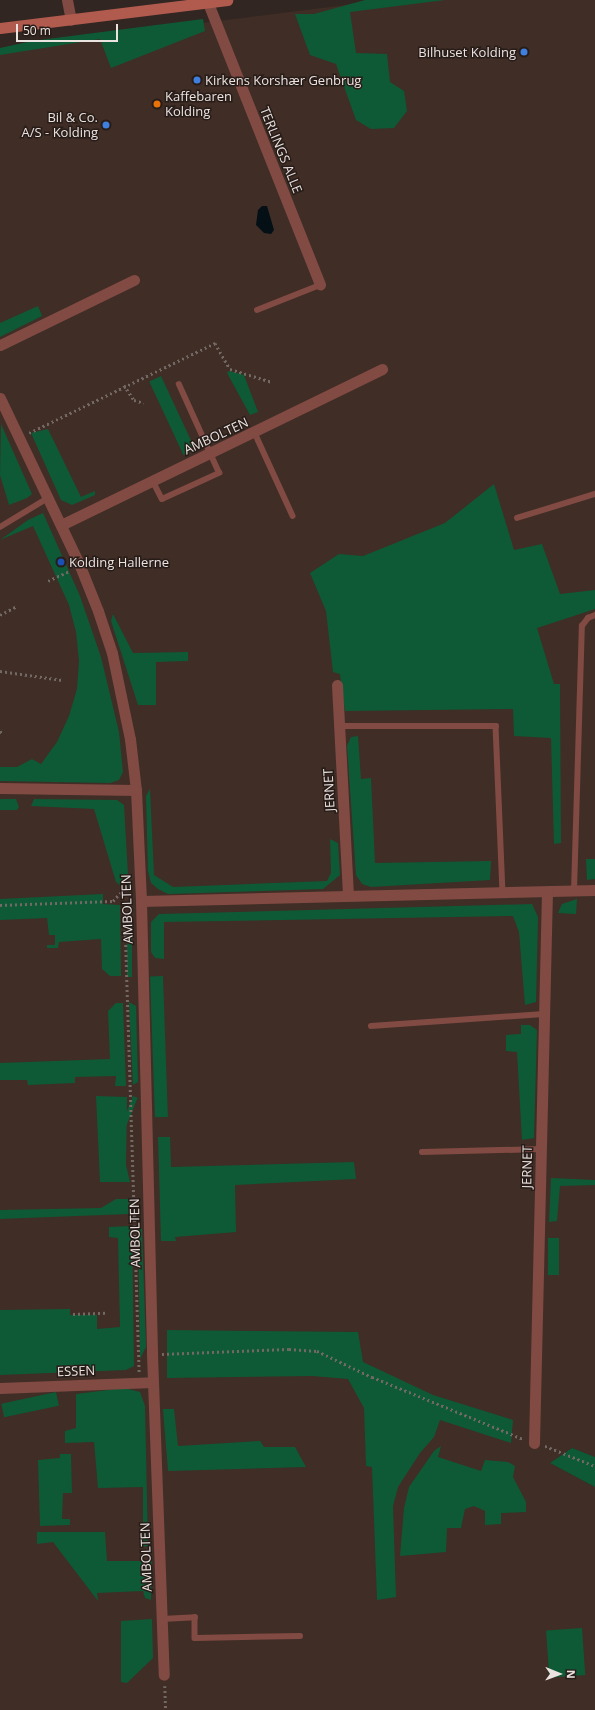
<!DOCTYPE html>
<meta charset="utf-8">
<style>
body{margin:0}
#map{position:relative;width:595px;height:1710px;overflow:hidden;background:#312621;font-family:"Open Sans",sans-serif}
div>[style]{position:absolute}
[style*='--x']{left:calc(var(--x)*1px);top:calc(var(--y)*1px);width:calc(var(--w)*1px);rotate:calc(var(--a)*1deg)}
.built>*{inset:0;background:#3f2d26}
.green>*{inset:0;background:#0e5a36;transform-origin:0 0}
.water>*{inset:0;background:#041015}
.path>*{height:2.5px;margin-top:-1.25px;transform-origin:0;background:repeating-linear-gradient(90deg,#726864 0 2px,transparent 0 5px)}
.service>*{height:5.5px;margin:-2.75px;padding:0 2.75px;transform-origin:2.75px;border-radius:2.75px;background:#814a42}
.minor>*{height:11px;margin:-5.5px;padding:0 5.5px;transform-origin:5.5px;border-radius:5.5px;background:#814a42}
.secondary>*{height:11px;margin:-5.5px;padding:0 5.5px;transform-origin:5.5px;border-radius:5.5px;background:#b15a4e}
.dots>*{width:11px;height:11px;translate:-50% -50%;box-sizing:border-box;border:2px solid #271c18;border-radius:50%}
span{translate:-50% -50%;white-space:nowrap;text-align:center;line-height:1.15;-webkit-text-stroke:3px #271c18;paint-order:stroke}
.poi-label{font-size:13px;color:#ebe3e0}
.right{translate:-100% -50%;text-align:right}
.left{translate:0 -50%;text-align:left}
.street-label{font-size:13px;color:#ebe3e0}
.north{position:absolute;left:539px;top:1654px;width:40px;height:40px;-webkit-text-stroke:3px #271c18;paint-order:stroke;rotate:91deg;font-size:11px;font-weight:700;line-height:16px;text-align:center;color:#ebe3e0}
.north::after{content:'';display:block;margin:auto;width:14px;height:18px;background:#ebe3e0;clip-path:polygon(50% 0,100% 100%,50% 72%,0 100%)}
.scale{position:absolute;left:16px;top:24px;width:102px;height:18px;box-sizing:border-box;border:2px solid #ebe3e0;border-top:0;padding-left:5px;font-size:12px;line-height:14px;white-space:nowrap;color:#ebe3e0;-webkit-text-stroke:3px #271c18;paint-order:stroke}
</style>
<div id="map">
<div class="built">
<i style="clip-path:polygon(386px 0,595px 0,595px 1457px,572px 1448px,550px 1463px,595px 1487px,595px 1710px,0 1710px,0 48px)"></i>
</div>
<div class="green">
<i style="clip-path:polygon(365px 0,445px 0,350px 12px,356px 53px,387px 54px,390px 82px,404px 91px,407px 111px,394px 128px,371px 129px,356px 120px,336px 64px,310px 55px,295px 14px,314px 14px)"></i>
<i style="clip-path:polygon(203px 19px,205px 31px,111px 68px,100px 39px,0 55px,0 48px,32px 41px)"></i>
<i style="clip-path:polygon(38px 306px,42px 316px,0 337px,0 323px)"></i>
<i style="clip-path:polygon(229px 371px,244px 375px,258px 412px,250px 415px,227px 373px)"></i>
<i style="left:161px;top:376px;width:81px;height:13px;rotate:65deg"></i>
<i style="clip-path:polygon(1px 424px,32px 494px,27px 498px,9px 505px,0 475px)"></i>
<i style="clip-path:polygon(48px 429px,81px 497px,95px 491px,95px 495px,72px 505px,61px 500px,31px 433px)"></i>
<i style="clip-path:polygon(494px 484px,514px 550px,542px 544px,560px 594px,595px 590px,595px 609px,537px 628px,554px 684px,560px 684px,561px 843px,554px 844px,551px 738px,514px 736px,513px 709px,345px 711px,340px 674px,333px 672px,326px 611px,310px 573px,339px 554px,363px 556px,445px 523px)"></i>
<i style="clip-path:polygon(43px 513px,80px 596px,101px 657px,119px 732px,123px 772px,119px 780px,110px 783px,0 781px,0 767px,17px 767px,32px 759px,41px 764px,57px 742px,69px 716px,77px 689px,79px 661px,76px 632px,69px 605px,33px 526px,0 540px,28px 520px)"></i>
<i style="clip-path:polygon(113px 614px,133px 653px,188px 652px,188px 661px,156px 662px,156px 705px,138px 705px,111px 621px)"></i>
<i style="clip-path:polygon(358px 736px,361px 779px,371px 778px,375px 863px,491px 861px,490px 880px,371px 887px,362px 884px,356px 875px,347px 746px,351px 737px)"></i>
<i style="clip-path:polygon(150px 789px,154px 875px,173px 887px,327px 881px,331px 873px,330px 839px,338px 843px,340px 875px,323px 889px,168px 894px,158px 889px,151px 883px,148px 871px,146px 796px)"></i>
<i style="clip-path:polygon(0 799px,16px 799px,19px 807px,17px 810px,0 810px)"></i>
<i style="clip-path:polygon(34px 799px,117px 800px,124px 805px,129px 892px,116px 882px,94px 809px,31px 806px)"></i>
<i style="clip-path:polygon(586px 859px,595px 859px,595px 879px,587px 880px)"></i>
<i style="clip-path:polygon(103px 894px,103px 904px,120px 905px,121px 976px,110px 976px,102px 969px,101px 939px,59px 942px,58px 948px,47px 948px,47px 945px,55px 945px,55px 935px,49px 935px,47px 918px,0 920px,0 899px)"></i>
<i style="clip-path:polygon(577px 899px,576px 914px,558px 913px,562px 904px)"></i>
<i style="clip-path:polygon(532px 904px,538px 917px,536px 1002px,525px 1005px,519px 932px,513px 916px,164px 922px,164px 959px,155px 958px,151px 952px,151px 922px,159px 914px)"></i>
<i style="left:127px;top:921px;width:5px;height:56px"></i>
<i style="left:163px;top:976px;width:141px;height:13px;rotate:88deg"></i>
<i style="clip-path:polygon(129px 1002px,136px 1006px,138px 1082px,133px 1085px)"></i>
<i style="clip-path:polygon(116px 1003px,123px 1003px,126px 1086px,115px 1086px,116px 1076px,75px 1077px,75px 1083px,28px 1085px,27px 1080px,0 1080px,0 1063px,110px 1059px,108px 1011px)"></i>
<i style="clip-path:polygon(521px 1025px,530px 1025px,537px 1030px,534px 1138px,522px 1140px,517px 1052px,506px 1051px,506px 1035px,521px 1034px)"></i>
<i style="clip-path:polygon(96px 1096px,127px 1097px,126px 1165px,130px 1182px,100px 1182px)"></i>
<i style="left:133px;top:1096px;width:5px;height:84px;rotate:22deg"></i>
<i style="clip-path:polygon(158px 1137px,170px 1137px,171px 1167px,354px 1162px,356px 1179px,235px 1185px,236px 1232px,175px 1237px,176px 1241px,161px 1241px)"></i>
<i style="clip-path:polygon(551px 1178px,595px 1180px,595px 1185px,560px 1186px,557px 1221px,549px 1222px)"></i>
<i style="clip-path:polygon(116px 1199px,129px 1199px,129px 1214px,0 1219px,0 1210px,101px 1208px)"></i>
<i style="clip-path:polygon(132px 1226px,134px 1366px,126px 1370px,0 1375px,0 1310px,70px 1309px,70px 1315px,97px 1315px,97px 1329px,120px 1327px,118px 1238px,109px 1237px,109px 1227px)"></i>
<i style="clip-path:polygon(138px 1227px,142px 1229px,146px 1347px,140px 1359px)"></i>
<i style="left:548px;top:1238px;width:11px;height:37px"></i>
<i style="clip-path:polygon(167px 1330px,358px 1332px,363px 1362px,433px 1395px,513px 1420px,511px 1443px,440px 1420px,434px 1437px,420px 1453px,398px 1487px,393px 1506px,396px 1597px,377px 1600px,372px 1467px,366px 1466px,364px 1408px,348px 1379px,312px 1376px,167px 1378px)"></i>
<i style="clip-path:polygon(124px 1388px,140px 1392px,145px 1406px,148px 1546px,143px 1547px,143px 1487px,98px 1488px,94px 1442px,65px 1443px,65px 1431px,76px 1428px,76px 1394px)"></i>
<i style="left:56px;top:1392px;width:14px;height:56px;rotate:78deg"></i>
<i style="clip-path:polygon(163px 1409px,174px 1409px,178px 1446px,260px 1441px,264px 1447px,295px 1447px,306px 1467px,168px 1471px)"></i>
<i style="clip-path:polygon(441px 1446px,438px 1457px,481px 1471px,485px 1460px,508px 1462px,515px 1466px,513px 1477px,526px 1502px,526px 1512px,501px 1513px,501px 1524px,485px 1525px,485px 1511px,474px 1506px,465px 1509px,461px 1528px,447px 1528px,446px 1552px,400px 1556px,404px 1508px,409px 1487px,434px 1451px)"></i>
<i style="clip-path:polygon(572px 1448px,595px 1457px,595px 1487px,550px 1463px)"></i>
<i style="clip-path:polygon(60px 1454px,71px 1454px,72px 1493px,63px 1493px,62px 1519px,70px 1519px,70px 1525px,40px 1526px,38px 1460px,60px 1458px)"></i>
<i style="clip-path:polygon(37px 1532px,105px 1532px,107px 1561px,152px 1561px,151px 1600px,145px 1598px,143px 1591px,97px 1593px,98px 1601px,53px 1542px,37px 1544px)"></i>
<i style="clip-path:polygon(152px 1619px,153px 1658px,127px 1683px,121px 1682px,121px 1621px)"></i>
<i style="left:582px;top:1628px;width:47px;height:36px;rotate:86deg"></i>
</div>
<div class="water">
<i style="clip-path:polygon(262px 206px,267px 206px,274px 230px,271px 234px,264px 233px,256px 225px,258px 210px)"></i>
</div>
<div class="path">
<i style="--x:124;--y:385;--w:18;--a:56"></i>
<i style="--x:134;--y:400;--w:10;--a:17"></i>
<i style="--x:29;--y:433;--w:207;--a:-25.8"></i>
<i style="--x:215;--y:343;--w:30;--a:60"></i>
<i style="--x:230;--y:369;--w:44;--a:17.2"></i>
<i style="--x:48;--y:581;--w:23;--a:-25"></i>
<i style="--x:0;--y:615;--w:19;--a:-28"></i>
<i style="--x:0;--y:671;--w:63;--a:8.3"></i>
<i style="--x:0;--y:731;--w:3;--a:45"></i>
<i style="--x:0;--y:905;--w:113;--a:-2"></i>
<i style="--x:113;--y:901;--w:11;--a:-49"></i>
<i style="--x:120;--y:893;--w:10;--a:11"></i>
<i style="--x:131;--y:914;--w:6;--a:171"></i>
<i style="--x:125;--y:915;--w:457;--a:88.2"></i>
<i style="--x:73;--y:1314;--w:33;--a:-2"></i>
<i style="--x:162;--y:1354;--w:127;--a:-2.3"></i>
<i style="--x:289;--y:1349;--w:28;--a:4"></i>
<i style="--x:317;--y:1351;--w:61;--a:25.3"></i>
<i style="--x:372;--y:1377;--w:163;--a:22.3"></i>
<i style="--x:545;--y:1446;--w:54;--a:21.8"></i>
<i style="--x:165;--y:1686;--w:24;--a:88"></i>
</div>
<div class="service">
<i style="--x:257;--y:310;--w:68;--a:-21.6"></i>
<i style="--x:255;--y:433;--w:91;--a:65.4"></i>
<i style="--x:153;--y:481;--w:20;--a:63"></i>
<i style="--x:162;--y:499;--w:63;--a:-24.5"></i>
<i style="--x:219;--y:473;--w:97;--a:-114.4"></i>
<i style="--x:517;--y:518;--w:82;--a:-17.1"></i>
<i style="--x:0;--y:527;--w:56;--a:-31.1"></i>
<i style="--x:339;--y:726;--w:157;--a:0"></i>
<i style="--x:496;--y:726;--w:167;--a:87.6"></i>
<i style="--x:574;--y:891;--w:265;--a:-88.3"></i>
<i style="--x:582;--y:626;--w:10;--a:-53"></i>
<i style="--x:588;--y:618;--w:8;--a:-23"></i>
<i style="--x:371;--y:1026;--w:173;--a:-4"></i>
<i style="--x:422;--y:1152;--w:119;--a:-1.4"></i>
<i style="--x:162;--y:1619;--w:33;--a:-3"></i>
<i style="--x:195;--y:1617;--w:21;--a:90"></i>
<i style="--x:195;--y:1638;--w:105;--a:-1.1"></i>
</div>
<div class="minor">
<i style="--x:67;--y:0;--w:20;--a:79"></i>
<i style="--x:208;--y:3;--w:303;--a:68.3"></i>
<i style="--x:0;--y:345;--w:149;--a:-25.9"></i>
<i style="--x:0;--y:398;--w:186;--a:64.5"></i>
<i style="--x:80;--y:566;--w:48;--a:68.2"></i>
<i style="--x:98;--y:611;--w:44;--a:71.6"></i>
<i style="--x:112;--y:653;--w:88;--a:78.2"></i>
<i style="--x:130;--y:739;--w:51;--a:83.3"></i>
<i style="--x:136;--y:790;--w:111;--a:87.4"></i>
<i style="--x:141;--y:901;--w:453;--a:88.6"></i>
<i style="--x:152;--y:1354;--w:321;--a:87.9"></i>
<i style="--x:61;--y:525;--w:357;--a:-25.9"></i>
<i style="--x:337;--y:685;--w:210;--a:87"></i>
<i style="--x:0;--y:788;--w:136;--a:0.8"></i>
<i style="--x:141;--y:901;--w:454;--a:-1.4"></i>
<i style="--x:0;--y:1388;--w:153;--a:-2.2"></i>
<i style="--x:534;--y:1443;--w:551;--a:-88.65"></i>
</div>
<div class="secondary">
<i style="--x:0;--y:28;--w:229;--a:-7"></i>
</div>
<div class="dots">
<i style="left:524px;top:52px;background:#3f7fe0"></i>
<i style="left:197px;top:80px;background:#3f7fe0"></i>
<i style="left:157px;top:104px;background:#e8710a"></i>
<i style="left:106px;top:125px;background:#3f7fe0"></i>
<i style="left:61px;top:562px;background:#1a4fb4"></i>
</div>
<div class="poi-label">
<span class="right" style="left:516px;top:52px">Bilhuset Kolding</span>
<span class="left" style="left:205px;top:80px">Kirkens Korshær Genbrug</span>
<span class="left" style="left:165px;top:104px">Kaffebaren<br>Kolding</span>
<span class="right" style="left:98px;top:125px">Bil &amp; Co.<br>A/S - Kolding</span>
<span class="left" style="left:69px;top:562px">Kolding Hallerne</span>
</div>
<div class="street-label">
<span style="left:281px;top:150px;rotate:68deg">TERLINGS ALLE</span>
<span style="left:216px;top:436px;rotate:-25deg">AMBOLTEN</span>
<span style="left:329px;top:790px;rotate:-93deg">JERNET</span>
<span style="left:127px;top:909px;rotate:-92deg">AMBOLTEN</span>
<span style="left:527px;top:1167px;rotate:-89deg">JERNET</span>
<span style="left:135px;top:1233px;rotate:-91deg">AMBOLTEN</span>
<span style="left:76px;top:1371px;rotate:-2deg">ESSEN</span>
<span style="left:146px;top:1557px;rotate:-92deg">AMBOLTEN</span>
</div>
<div class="north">N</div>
<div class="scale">50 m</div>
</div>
